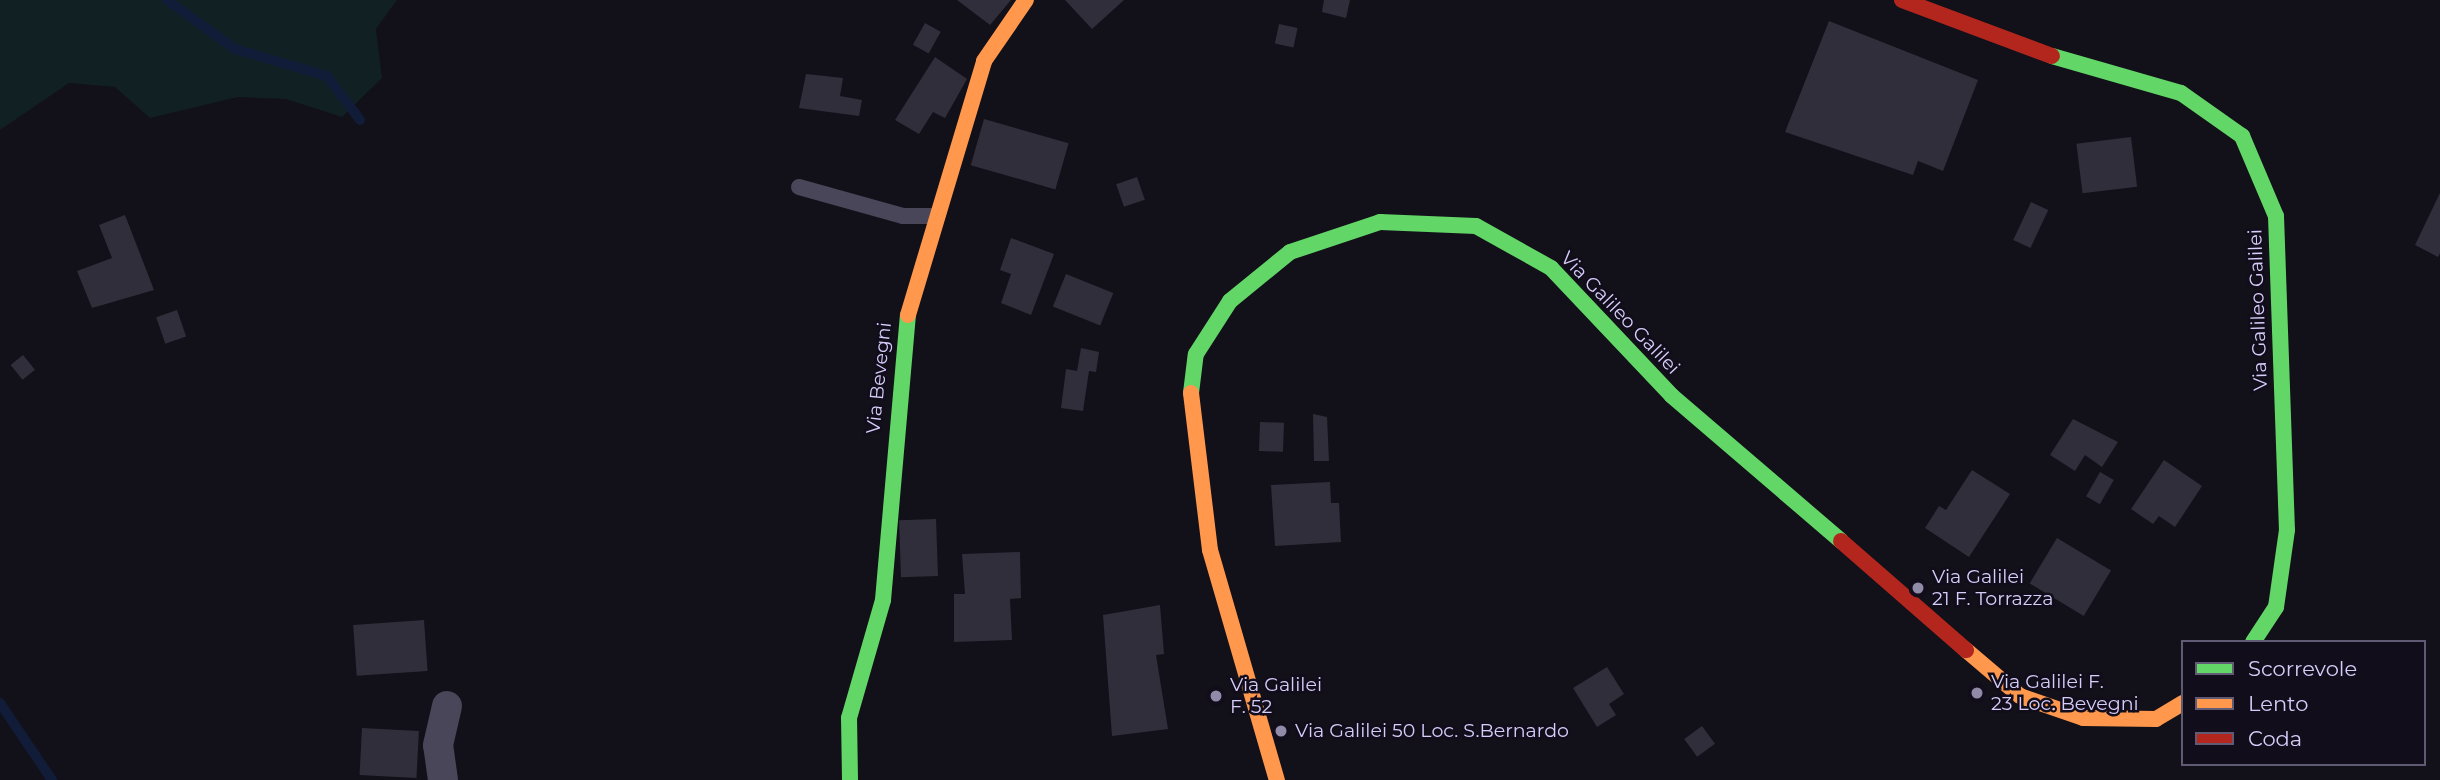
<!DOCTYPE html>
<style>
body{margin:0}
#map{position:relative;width:2440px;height:780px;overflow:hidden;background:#121018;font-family:Montserrat,sans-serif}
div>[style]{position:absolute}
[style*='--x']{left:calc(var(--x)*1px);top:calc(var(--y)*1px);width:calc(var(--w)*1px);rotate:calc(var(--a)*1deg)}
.green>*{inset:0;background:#112022}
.stream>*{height:10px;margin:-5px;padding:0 5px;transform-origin:5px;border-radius:5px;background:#111d38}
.building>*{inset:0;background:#302e3a;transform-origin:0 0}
.lane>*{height:16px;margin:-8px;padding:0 8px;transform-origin:8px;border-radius:8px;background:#484658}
.street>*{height:30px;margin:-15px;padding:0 15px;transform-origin:15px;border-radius:15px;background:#484658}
.fast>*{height:16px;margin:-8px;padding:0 8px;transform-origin:8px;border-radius:8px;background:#63d668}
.slow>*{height:16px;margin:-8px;padding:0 8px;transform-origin:8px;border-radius:8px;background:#ff974d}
.jam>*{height:16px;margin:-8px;padding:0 8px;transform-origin:8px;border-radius:8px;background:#b3261e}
.dots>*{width:19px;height:19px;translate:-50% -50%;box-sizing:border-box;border:4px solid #110d1b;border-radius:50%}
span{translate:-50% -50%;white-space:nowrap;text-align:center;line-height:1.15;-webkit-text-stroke:5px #110d1b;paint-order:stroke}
.street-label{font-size:19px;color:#d6cdf9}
.poi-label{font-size:19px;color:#d6cdf9}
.left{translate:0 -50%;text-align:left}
.legend{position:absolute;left:2181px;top:640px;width:245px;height:126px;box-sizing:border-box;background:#110d1b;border:2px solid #605a74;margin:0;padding:9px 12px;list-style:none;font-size:21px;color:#d6cdf9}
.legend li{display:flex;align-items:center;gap:14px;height:35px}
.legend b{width:35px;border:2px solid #605a74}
</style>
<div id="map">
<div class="green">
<i style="clip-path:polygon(0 0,397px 0,376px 29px,382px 78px,342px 117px,286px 99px,238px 97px,150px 118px,115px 87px,69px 83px,0 130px)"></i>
</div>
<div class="stream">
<i style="--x:167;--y:0;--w:84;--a:35.8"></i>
<i style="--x:235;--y:49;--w:96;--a:16.4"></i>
<i style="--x:327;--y:76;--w:55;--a:53.1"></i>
<i style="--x:0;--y:703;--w:93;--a:56"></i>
</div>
<div class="building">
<i style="clip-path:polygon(957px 0,1011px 0,990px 25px)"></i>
<i style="clip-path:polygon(1065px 0,1124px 0,1092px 29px)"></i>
<i style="clip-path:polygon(1324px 0,1350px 0,1346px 18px,1322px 12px)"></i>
<i style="clip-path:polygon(1829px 21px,1978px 80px,1943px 171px,1918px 161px,1913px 175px,1785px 132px)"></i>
<i style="left:925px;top:23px;width:18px;height:25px;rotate:29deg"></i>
<i style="left:1279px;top:24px;width:19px;height:20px;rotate:12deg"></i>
<i style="clip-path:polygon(935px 57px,967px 79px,945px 118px,933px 112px,919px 134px,895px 120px)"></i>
<i style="clip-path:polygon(806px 74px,843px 78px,840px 96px,862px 100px,859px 116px,799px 108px)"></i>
<i style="left:984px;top:119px;width:88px;height:48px;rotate:16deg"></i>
<i style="left:2131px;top:137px;width:50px;height:55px;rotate:83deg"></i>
<i style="left:1137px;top:177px;width:24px;height:22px;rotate:71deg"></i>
<i style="clip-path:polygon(2440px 193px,2440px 253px,2438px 257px,2415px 245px)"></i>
<i style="left:2031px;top:202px;width:19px;height:42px;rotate:25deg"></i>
<i style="clip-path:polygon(125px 215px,154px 290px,92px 308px,77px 271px,112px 258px,99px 225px)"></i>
<i style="clip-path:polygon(1011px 238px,1054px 254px,1031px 315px,1001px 303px,1011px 274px,1000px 270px)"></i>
<i style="left:1066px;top:274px;width:51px;height:35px;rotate:22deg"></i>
<i style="left:177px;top:310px;width:28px;height:22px;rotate:71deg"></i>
<i style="clip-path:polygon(1081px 348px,1099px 352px,1096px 372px,1089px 371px,1083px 411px,1061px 408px,1066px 369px,1077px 371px)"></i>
<i style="left:23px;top:355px;width:19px;height:16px;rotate:51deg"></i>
<i style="clip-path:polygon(1313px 414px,1327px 417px,1329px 461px,1314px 461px)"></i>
<i style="clip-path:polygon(2073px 419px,2118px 442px,2102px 467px,2085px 455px,2075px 471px,2050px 455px)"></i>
<i style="left:1260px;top:422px;width:24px;height:29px;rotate:2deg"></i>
<i style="clip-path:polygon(2164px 460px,2202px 486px,2175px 527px,2159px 516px,2153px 524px,2131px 509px)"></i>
<i style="clip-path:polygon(1972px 470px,2010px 494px,1969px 557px,1925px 528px,1939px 506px,1946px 510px)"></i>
<i style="left:2100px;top:472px;width:16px;height:28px;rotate:30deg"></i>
<i style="clip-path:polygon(1330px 482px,1331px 503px,1339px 503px,1341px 542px,1275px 546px,1271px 485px)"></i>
<i style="left:936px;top:519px;width:57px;height:37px;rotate:88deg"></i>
<i style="left:2057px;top:538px;width:63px;height:53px;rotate:31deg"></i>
<i style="clip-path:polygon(1020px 552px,1021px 598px,1010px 599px,1012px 640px,954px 642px,954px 594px,965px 594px,962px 554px)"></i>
<i style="clip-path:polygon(1160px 605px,1164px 654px,1156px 655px,1168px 729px,1112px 736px,1103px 615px)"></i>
<i style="left:424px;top:620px;width:51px;height:71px;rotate:86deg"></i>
<i style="clip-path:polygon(1607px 667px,1624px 694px,1609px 704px,1616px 715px,1597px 727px,1573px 688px)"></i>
<i style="left:1702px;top:726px;width:22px;height:22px;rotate:54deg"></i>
<i style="left:362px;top:728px;width:57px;height:47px;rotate:3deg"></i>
</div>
<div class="lane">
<i style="--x:799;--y:187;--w:108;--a:15.6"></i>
<i style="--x:903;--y:216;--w:28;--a:0"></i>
</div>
<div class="street">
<i style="--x:443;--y:780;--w:35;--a:-98"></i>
<i style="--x:438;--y:745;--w:40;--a:-77"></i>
</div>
<div class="fast">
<i style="--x:2052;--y:56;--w:134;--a:16"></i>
<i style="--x:2181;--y:93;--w:75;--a:35.2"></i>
<i style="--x:2242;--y:136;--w:87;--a:67"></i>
<i style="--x:2276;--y:216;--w:314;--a:88"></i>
<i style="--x:2287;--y:530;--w:78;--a:98.1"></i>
<i style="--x:2276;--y:607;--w:42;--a:123.3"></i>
<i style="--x:1191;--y:393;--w:39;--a:-83"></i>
<i style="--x:1196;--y:354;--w:63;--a:-57.3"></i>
<i style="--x:1230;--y:301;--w:77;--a:-39.2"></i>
<i style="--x:1290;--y:252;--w:95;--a:-18.4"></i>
<i style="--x:1380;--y:222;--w:96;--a:2.4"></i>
<i style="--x:1476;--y:226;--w:86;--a:29.2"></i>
<i style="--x:1551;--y:268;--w:176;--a:46.6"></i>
<i style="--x:1672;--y:396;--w:223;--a:40.6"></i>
<i style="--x:850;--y:780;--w:62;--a:-90.9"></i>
<i style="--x:849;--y:718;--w:123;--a:-73.9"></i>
<i style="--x:883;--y:600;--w:286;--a:-85"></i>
</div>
<div class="slow">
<i style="--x:908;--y:315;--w:265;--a:-73.3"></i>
<i style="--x:984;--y:61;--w:74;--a:-55.5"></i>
<i style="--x:1191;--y:393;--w:158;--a:83.1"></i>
<i style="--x:1210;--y:550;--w:240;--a:73.8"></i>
<i style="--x:1966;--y:650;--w:71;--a:40.4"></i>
<i style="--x:2020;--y:696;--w:67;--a:19.2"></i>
<i style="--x:2083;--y:718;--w:73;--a:0.8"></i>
<i style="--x:2156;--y:719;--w:31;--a:-31"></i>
</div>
<div class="jam">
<i style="--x:1902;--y:0;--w:160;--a:20.5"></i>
<i style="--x:1841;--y:541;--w:166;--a:41.1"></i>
</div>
<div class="dots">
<i style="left:1918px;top:588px;background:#918baa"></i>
<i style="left:1977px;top:693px;background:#918baa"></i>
<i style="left:1216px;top:696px;background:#918baa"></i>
<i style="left:1281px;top:731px;background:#918baa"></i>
</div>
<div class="street-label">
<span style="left:2258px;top:310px;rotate:-92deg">Via Galileo Galilei</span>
<span style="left:1620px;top:313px;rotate:46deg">Via Galileo Galilei</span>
<span style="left:879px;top:378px;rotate:-84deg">Via Bevegni</span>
</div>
<div class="poi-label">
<span class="left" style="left:1932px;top:588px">Via Galilei<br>21 F. Torrazza</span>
<span class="left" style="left:1991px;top:693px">Via Galilei F.<br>23 Loc. Bevegni</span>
<span class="left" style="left:1230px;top:696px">Via Galilei<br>F. 52</span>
<span class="left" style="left:1295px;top:731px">Via Galilei 50 Loc. S.Bernardo</span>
</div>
<ul class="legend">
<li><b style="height:9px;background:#63d668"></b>Scorrevole</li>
<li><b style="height:9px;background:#ff974d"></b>Lento</li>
<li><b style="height:9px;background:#b3261e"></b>Coda</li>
</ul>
</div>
